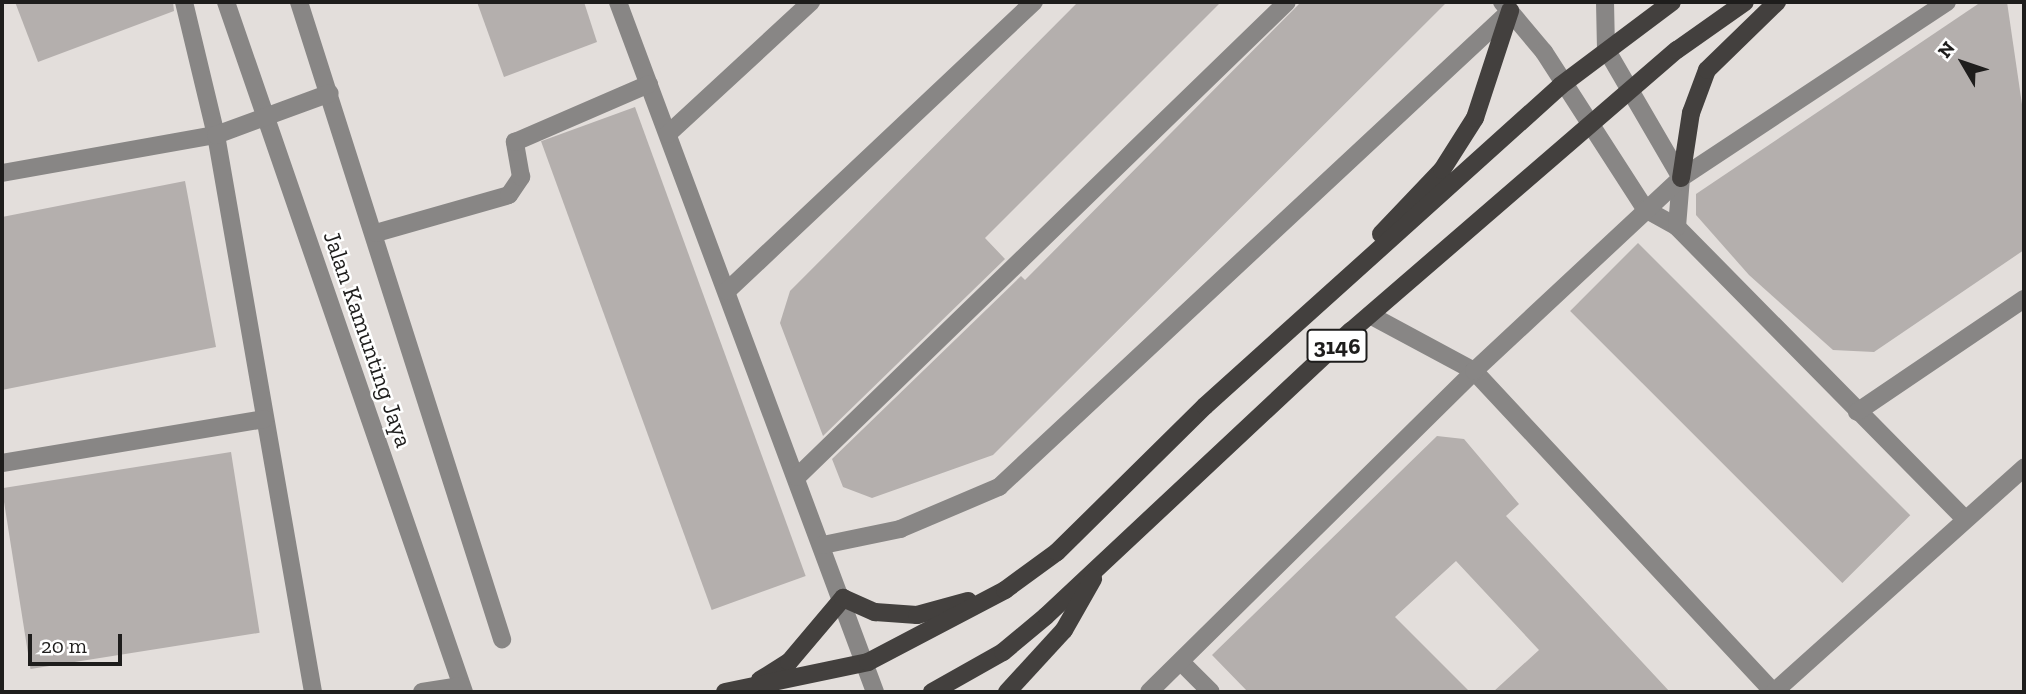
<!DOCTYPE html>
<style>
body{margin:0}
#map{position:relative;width:2026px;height:694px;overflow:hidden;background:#e3dedb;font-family:"Zilla Slab",serif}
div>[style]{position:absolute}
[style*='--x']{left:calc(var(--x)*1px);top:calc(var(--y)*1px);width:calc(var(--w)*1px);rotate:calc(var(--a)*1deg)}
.building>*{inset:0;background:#b4afad;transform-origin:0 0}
.minor>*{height:18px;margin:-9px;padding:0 9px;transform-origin:9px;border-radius:9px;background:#888685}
.major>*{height:18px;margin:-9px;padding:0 9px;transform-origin:9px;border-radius:9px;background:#43403e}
span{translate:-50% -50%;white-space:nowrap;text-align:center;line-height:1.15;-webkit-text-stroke:5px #fff;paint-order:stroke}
.shield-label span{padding:2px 5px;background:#fff;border:2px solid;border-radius:5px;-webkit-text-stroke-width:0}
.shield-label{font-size:23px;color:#1e1d1c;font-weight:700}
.street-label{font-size:24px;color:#1e1d1c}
.frame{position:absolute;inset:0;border:4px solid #1e1d1c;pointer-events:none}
.north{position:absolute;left:1928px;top:28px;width:70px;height:70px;-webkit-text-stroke:5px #fff;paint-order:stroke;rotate:309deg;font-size:19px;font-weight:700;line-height:28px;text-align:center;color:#1e1d1c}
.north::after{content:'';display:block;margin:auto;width:24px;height:32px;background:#1e1d1c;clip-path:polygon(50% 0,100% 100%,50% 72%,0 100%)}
.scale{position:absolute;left:28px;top:634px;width:94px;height:32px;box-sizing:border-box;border:4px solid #1e1d1c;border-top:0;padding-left:9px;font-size:21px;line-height:24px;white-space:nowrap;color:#1e1d1c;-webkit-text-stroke:5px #fff;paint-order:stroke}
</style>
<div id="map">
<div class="building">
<i style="clip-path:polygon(15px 2px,173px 2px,174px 11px,38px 62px)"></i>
<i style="clip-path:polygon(477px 2px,584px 2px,597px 42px,504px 77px)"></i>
<i style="clip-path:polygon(1078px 2px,1221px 2px,985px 238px,1005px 259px,823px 436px,780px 323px,790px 291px)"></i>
<i style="clip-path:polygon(1301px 2px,1447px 2px,993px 455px,872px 498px,843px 487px,832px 459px,1021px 276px,1025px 280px)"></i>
<i style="clip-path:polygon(1981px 2px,2007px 2px,2024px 118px,2024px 250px,1874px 352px,1833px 350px,1749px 275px,1696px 215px,1696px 194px)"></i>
<i style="left:635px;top:107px;width:499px;height:100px;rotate:70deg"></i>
<i style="clip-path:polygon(185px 181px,216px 347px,2px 390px,2px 217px)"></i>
<i style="left:1638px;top:243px;width:385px;height:96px;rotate:45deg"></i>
<i style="clip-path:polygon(1437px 436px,1464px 439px,1519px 504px,1506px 516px,1670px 692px,1493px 692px,1539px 650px,1456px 561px,1395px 617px,1470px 692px,1248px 692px,1212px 655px)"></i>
<i style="left:231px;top:452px;width:183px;height:232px;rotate:81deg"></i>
</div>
<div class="minor">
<i style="--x:184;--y:2;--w:137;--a:76.5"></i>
<i style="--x:216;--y:135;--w:565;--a:80.12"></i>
<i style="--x:226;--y:2;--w:730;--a:70.97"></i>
<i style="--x:299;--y:2;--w:669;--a:72.32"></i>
<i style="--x:618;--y:2;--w:736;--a:69.57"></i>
<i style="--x:1502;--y:2;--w:65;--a:50"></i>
<i style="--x:1544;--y:52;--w:187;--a:57.2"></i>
<i style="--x:1645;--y:209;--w:37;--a:29"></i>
<i style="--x:1677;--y:227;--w:410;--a:45.4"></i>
<i style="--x:1605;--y:2;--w:47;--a:88.8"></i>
<i style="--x:1606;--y:49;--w:149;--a:59.8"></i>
<i style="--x:1681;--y:178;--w:49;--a:94.7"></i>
<i style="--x:668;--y:134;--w:195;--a:-42.7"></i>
<i style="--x:2;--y:173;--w:217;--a:-10.1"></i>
<i style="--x:216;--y:135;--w:121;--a:-20.2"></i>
<i style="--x:376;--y:233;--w:138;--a:-15.9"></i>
<i style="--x:509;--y:195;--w:22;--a:-56"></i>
<i style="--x:521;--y:177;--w:36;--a:-100"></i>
<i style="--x:515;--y:142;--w:146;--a:-23.4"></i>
<i style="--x:727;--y:291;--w:422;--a:-43.3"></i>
<i style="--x:1370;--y:315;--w:118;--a:28.3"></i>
<i style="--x:1474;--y:371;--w:439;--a:47"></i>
<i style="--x:1857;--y:412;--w:202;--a:-34.1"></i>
<i style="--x:2;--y:463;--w:266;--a:-9.5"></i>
<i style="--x:797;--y:477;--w:682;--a:-44.11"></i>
<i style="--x:823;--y:545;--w:79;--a:-11.7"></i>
<i style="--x:900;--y:529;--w:108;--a:-23"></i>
<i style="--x:999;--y:487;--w:698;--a:-42.97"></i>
<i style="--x:1181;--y:662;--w:42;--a:45"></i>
<i style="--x:422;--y:692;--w:39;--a:-9"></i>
<i style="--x:1149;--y:692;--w:457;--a:-44.6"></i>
<i style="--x:1474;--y:371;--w:283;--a:-43"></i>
<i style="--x:1681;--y:178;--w:319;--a:-33.5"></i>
<i style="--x:1774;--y:692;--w:336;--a:-41.9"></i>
</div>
<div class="major">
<i style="--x:1681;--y:178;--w:66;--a:-81.3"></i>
<i style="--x:1691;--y:113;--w:46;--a:-69.6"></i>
<i style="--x:1707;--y:70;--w:98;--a:-44.2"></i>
<i style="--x:1381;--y:234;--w:88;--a:-46.4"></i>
<i style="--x:1442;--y:170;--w:62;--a:-57.6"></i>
<i style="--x:1475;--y:118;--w:113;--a:-71.9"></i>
<i style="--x:760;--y:680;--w:34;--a:-32"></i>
<i style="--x:789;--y:662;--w:84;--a:-49.8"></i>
<i style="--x:843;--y:598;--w:35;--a:24"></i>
<i style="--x:875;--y:612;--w:42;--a:4.1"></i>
<i style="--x:917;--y:615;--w:53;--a:-15.4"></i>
<i style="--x:725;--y:692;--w:146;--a:-11.8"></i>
<i style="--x:868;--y:662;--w:155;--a:-27.7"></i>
<i style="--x:1005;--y:590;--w:64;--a:-36.2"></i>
<i style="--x:1057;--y:552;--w:208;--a:-44.6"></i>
<i style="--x:1205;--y:406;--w:478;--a:-42"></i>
<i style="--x:1560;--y:86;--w:140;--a:-36.9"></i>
<i style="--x:932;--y:692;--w:81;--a:-29.4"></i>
<i style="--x:1003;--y:652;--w:56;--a:-39.9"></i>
<i style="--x:1046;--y:616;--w:417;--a:-43.1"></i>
<i style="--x:1351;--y:331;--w:430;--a:-40.8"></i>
<i style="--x:1677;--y:50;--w:83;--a:-35.2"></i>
<i style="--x:1007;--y:692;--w:84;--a:-47.4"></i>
<i style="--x:1064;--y:630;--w:59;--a:-60.4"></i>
</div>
<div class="shield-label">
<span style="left:1337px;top:346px">3146</span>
</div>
<div class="street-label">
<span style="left:368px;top:339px;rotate:71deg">Jalan Kamunting Jaya</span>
</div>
<div class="frame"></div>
<div class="north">N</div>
<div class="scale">20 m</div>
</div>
